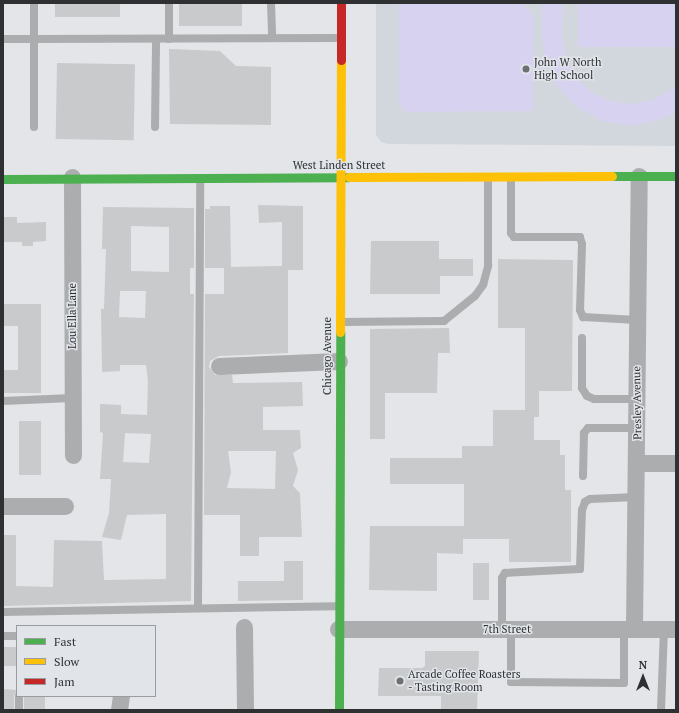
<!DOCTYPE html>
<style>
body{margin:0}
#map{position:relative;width:679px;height:713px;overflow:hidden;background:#e3e5e8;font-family:"PT Serif",serif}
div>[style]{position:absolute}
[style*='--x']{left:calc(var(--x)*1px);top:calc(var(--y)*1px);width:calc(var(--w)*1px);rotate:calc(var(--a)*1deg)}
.built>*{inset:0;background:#d2d7de}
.green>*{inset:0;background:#d8d2f1;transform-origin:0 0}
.building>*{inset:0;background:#c9cacc;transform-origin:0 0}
.lane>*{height:8px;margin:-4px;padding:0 4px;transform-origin:4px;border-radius:4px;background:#acadae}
.street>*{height:17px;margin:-8.5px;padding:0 8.5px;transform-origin:8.5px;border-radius:8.5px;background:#acadae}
.fast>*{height:9px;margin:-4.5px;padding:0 4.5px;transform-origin:4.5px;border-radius:4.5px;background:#4caf50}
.slow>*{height:9px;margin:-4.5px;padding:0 4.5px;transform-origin:4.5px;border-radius:4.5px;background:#ffc107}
.jam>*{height:9px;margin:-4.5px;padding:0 4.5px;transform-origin:4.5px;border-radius:4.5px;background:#c62828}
.dots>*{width:11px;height:11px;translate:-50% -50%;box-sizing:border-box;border:2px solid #e1e5ea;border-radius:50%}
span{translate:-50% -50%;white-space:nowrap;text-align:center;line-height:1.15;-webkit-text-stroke:3px #e1e5ea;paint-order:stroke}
.poi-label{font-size:11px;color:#2e3032}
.left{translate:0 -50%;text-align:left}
.street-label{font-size:11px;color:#2e3032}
.frame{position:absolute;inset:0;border:4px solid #2e3032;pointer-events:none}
.legend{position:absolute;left:16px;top:625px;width:140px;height:72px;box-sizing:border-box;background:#e1e5ea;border:1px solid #999da0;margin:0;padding:5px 7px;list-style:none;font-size:12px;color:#2e3032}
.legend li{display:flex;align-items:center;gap:8px;height:20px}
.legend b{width:20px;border:1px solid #999da0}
.north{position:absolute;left:623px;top:657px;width:40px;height:40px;-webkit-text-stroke:3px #e1e5ea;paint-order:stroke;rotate:0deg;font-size:11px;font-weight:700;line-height:16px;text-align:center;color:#2e3032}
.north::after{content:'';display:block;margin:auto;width:14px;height:18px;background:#2e3032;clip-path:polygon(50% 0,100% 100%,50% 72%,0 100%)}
</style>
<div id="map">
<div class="built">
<i style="clip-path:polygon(376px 3px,676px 3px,676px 146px,388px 144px,381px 142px,376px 135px)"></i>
</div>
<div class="green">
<i style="clip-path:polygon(399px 3px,521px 3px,534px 15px,533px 111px,406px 112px,399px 104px)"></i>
<i style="clip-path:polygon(542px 3px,563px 3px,562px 37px,566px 57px,575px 76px,590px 91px,609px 101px,630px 104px,651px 101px,676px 87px,676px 112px,657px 121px,630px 125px,603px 121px,578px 108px,559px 88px,546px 64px,542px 36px)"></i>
<i style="left:578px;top:3px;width:98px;height:44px"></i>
</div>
<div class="building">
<i style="left:55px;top:3px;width:65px;height:14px"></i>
<i style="left:179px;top:3px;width:63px;height:23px"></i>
<i style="clip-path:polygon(169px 49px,220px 51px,236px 66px,271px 67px,271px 125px,170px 124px)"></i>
<i style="left:57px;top:63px;width:78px;height:76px;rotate:1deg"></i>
<i style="clip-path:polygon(evenodd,258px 205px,303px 206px,303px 270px,288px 270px,288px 353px,219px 356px,210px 361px,209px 367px,215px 375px,232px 375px,233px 383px,302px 382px,303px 406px,263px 407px,263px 430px,300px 430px,301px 448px,293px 453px,298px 470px,293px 486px,300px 493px,302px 537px,259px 537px,259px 556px,240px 556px,240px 515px,204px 515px,205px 294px,224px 294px,224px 268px,205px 268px,205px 209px,210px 209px,210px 206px,230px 206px,231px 267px,282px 266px,282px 222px,259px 223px,258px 205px,228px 451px,276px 451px,275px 489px,227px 488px,231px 472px,228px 451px)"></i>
<i style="clip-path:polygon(evenodd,103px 207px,194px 208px,194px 268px,190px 268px,190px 294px,194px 294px,191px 601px,3px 606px,3px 535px,16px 535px,16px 586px,53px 587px,54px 540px,102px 541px,104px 580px,166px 579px,166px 514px,127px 515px,121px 540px,102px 537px,109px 513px,111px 479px,100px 479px,103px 433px,100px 432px,100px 404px,121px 405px,121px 414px,147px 415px,148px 381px,146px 365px,120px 365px,120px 371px,102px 372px,101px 309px,104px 309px,106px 249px,102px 249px,103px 207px,131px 226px,169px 227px,169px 272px,131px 271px,131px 226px,103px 207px,120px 291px,146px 291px,145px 318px,119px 317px,120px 291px,103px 207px,125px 433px,151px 434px,149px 463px,123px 462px,125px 433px)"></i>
<i style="clip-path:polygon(3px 217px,17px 217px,17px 223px,46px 222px,46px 241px,33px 242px,33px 246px,22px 246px,22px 242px,3px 242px)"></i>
<i style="clip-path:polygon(371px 241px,439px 241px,439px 259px,473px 259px,473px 276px,440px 276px,440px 294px,370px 294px)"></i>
<i style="clip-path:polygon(498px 259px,573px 260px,572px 391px,539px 391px,539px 417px,534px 417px,534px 440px,560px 440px,560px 455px,565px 455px,565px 490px,571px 490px,571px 562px,509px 562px,509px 539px,463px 539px,463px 554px,437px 553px,437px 591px,369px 590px,370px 526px,464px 526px,464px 484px,390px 484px,390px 458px,462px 458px,462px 446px,493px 446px,493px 410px,525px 410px,525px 328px,498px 328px)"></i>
<i style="clip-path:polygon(3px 304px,41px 304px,41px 393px,3px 393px,3px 370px,18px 370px,18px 326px,3px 326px)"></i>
<i style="clip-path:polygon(449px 328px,450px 353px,438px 353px,437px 393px,385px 393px,385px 439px,370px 439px,370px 329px)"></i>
<i style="left:19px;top:421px;width:22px;height:54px"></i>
<i style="clip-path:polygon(284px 561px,303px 561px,303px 600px,238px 601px,238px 581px,284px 581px)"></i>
<i style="left:489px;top:563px;width:37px;height:16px;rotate:90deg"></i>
<i style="left:3px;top:647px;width:14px;height:19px"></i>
<i style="clip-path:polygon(425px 651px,479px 651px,477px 710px,441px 710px,441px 696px,378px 696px,379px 668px,422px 668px,425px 666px)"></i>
<i style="clip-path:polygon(3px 689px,17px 690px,14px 696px,14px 710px,3px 710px)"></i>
<i style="left:24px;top:696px;width:21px;height:14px"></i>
</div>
<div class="lane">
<i style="--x:34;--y:3;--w:36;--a:90"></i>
<i style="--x:34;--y:39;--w:305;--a:-0.2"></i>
<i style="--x:271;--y:3;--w:35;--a:88"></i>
<i style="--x:3;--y:39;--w:31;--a:0"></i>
<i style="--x:34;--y:39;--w:88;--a:90"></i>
<i style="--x:169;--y:39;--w:36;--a:-90"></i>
<i style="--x:155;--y:127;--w:88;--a:-89.3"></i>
<i style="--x:511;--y:178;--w:55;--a:90"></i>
<i style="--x:511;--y:233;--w:5;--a:53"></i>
<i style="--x:514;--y:237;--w:66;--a:0"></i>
<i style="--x:580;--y:237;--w:7;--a:74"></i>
<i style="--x:582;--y:244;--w:66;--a:91.7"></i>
<i style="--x:580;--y:310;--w:8;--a:67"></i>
<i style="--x:583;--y:317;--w:54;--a:3.2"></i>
<i style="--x:341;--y:322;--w:103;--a:-0.6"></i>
<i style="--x:444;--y:321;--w:40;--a:-39"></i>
<i style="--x:475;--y:296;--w:14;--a:-54"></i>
<i style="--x:483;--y:285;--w:20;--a:-75"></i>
<i style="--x:488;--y:266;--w:89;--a:-90"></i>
<i style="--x:582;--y:338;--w:50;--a:90"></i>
<i style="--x:582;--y:388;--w:9;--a:58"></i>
<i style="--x:587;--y:396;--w:8;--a:23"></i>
<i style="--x:594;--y:399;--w:43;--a:0"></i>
<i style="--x:3;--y:401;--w:69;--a:-2.5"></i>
<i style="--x:583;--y:476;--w:43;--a:-88.7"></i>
<i style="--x:584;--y:433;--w:6;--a:-51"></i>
<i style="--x:588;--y:428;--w:49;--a:0"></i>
<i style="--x:198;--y:607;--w:427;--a:-89.7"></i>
<i style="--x:3;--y:612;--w:335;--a:-1"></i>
<i style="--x:502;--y:628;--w:50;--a:-90"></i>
<i style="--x:502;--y:578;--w:6;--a:-59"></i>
<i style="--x:505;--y:573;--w:75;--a:-3.1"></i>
<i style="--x:580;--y:569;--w:59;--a:-88.1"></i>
<i style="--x:582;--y:510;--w:9;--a:-69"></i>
<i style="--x:585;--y:502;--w:6;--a:-31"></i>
<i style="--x:590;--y:499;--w:46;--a:-2.5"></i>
<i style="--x:511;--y:629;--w:53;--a:90"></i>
<i style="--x:511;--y:682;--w:113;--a:0.5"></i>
<i style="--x:624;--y:683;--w:54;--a:-90"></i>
<i style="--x:3;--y:636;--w:14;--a:0"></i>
<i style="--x:19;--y:696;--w:14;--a:90"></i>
<i style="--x:661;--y:710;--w:81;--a:-87.9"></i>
</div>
<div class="street">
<i style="--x:72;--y:177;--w:278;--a:89.8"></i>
<i style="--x:219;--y:366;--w:120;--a:-2.4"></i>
<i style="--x:637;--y:463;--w:39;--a:0"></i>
<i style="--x:3;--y:506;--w:62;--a:0"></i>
<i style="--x:244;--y:627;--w:83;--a:89.3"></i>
<i style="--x:338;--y:629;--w:338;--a:0"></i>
<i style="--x:634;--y:629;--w:453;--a:-89.4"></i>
<i style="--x:119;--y:710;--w:14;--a:-82"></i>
</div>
<div class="fast">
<i style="--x:612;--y:176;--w:64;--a:0"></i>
<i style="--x:3;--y:179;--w:346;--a:-0.3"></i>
<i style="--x:339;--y:710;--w:378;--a:-89.8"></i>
</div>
<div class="slow">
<i style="--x:349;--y:177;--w:263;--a:-0.2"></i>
<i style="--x:340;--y:332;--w:272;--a:-89.8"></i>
</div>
<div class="jam">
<i style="--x:341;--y:60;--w:57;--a:-90"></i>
</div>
<div class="dots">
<i style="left:526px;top:69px;background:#6d6f72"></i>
<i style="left:400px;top:681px;background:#6d6f72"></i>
</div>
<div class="poi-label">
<span class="left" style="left:534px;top:69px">John W North<br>High School</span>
<span class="left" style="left:408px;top:681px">Arcade Coffee Roasters<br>- Tasting Room</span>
</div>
<div class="street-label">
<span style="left:339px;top:165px">West Linden Street</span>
<span style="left:72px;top:316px;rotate:-90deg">Lou Ella Lane</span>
<span style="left:327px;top:356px;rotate:-90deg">Chicago Avenue</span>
<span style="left:637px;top:403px;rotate:-91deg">Presley Avenue</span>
<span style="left:507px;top:629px">7th Street</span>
</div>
<div class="frame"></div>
<ul class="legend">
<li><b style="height:5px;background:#4caf50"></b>Fast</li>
<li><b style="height:5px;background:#ffc107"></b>Slow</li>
<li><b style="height:5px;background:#c62828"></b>Jam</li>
</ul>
<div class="north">N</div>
</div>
